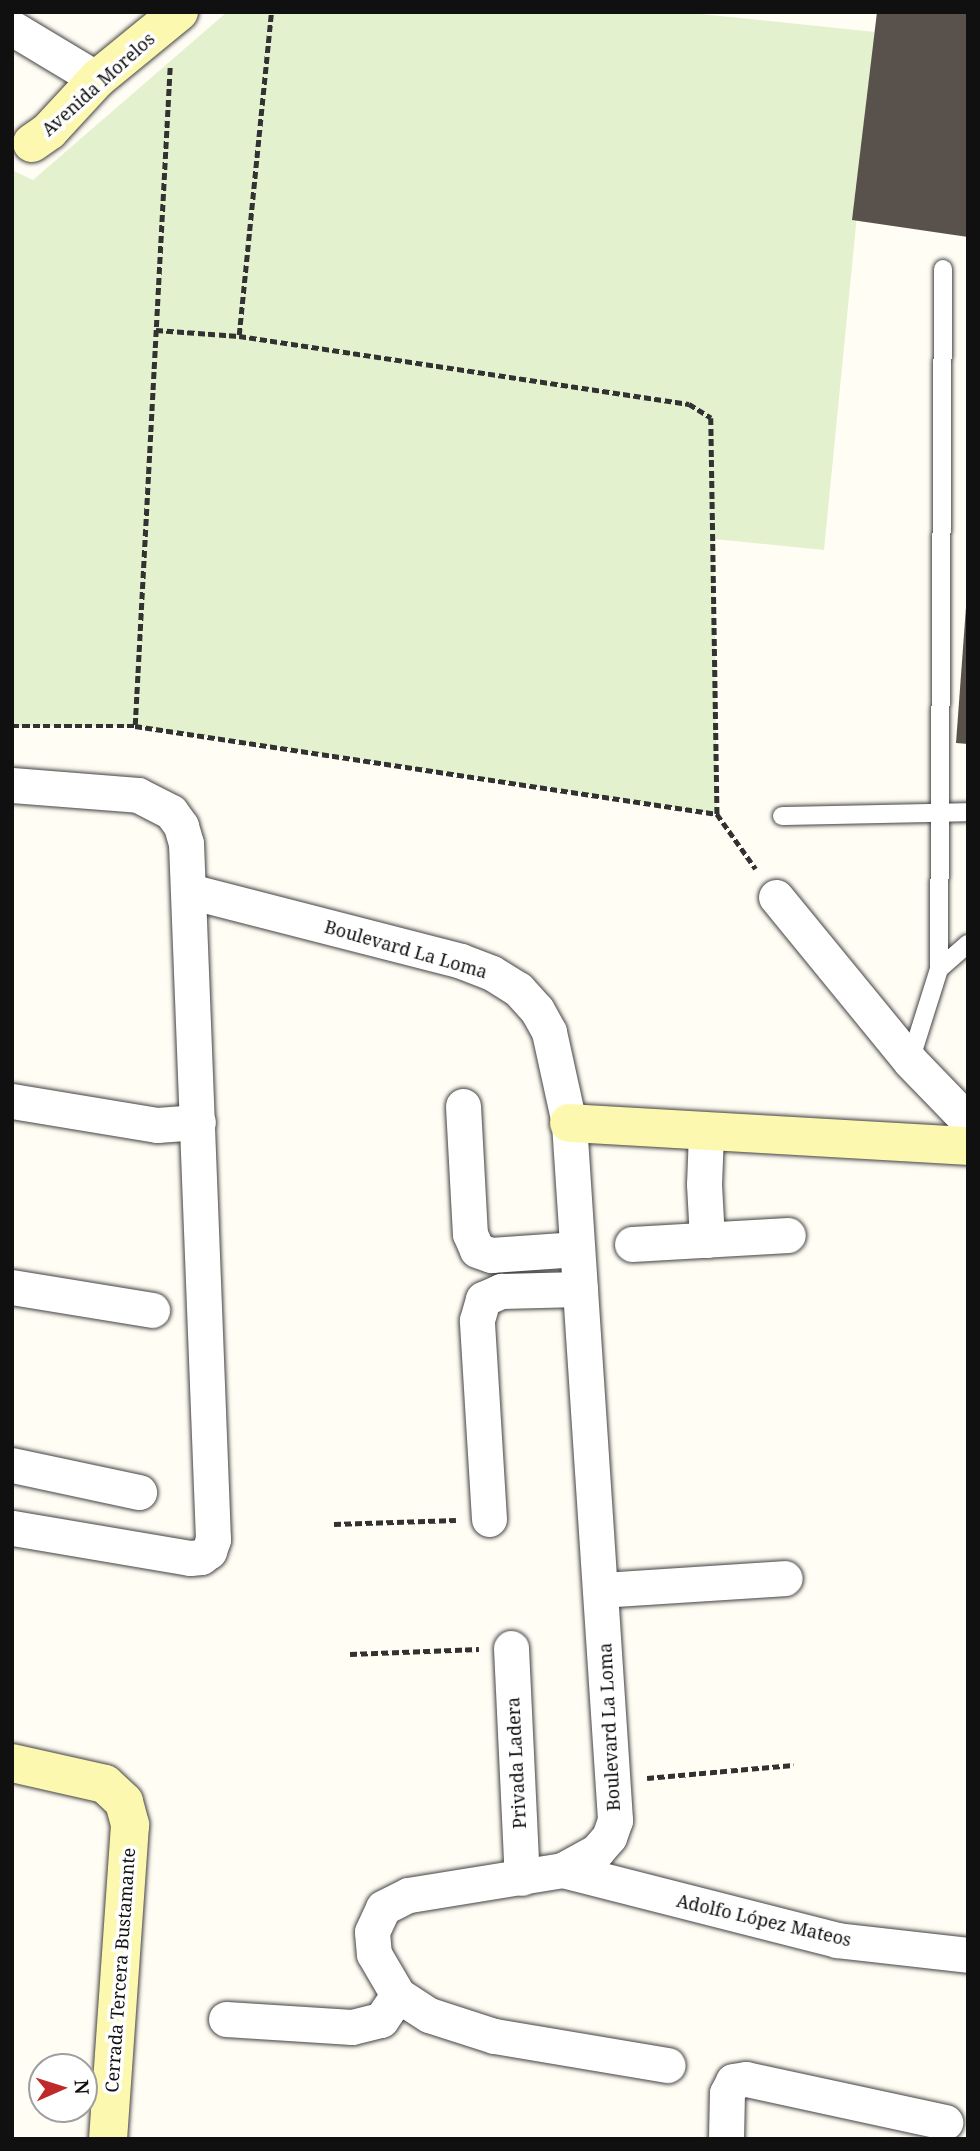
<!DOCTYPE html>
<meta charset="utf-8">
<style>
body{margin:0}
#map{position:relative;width:980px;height:2151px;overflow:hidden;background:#fffdf4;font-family:"Noto Serif",serif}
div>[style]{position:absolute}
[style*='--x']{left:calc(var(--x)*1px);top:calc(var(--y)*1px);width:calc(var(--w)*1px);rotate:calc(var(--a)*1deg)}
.pitch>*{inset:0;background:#e3f1ce}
.building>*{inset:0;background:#59524c}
.path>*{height:4.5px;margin-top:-2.25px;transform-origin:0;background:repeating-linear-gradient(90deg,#323232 0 7px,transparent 0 10.5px)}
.roads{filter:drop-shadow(0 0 2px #434343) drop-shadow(0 0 2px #434343)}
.service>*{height:18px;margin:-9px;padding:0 9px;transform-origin:9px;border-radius:9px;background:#fff}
.minor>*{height:35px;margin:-17.5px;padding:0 17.5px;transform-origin:17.5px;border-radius:17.5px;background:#fff}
.secondary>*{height:38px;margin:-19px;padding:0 19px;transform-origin:19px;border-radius:19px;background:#fdf8b0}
span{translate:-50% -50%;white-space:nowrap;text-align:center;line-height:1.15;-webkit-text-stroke:7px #fff;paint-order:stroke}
.street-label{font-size:18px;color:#101010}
.frame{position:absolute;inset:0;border:14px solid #101010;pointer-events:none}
.north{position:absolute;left:28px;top:2053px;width:70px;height:70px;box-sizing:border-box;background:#fff;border:2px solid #9f9f9f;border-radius:50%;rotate:87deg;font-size:19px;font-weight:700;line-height:28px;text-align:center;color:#101010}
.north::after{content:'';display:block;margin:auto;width:24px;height:32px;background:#bf2929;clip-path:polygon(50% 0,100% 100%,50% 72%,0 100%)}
</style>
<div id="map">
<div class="pitch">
<i style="clip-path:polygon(227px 12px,681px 12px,875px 32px,824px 550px,714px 539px,717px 814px,135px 726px,12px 726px,12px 170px,33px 180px)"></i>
</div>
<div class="building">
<i style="clip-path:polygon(877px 12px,968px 12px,968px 237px,852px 220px)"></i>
<i style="clip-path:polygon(966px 607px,968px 607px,968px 744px,956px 743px)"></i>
</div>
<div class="path">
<i style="--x:156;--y:330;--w:83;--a:4.1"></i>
<i style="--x:239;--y:336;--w:455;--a:8.6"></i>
<i style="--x:689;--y:404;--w:26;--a:32"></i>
<i style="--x:711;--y:418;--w:396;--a:89.1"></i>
<i style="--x:717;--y:814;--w:67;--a:54.7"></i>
<i style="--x:239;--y:335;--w:325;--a:-84.3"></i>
<i style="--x:135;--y:725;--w:659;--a:-86.96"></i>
<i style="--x:12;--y:726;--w:123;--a:0"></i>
<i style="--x:135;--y:726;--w:589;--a:8.6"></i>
<i style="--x:334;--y:1524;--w:122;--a:-1.9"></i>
<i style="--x:350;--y:1654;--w:129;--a:-2.2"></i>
<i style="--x:647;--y:1778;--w:147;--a:-5.1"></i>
</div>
<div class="roads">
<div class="service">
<i style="--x:782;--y:816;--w:186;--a:-1.2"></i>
<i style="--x:939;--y:969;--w:700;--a:-89.67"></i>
<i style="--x:910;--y:1061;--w:96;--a:-72.5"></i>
<i style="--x:939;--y:969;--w:38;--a:-41"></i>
</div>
<div class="minor">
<i style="--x:12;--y:28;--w:99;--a:31"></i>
<i style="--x:12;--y:785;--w:126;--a:4.5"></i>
<i style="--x:138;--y:795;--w:37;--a:27"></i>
<i style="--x:171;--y:812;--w:17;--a:54"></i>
<i style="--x:181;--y:826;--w:18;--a:74"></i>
<i style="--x:186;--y:843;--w:697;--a:87.78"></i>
<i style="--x:213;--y:1539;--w:13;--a:108"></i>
<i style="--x:209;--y:1551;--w:10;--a:143"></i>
<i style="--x:201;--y:1557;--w:11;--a:175"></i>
<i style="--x:190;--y:1558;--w:181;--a:-170.4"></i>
<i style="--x:189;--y:891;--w:281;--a:14.4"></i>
<i style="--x:461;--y:961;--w:33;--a:21"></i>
<i style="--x:492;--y:973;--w:31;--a:32"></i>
<i style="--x:518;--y:989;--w:28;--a:48"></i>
<i style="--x:537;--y:1010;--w:25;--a:61"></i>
<i style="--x:549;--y:1032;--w:93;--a:77.6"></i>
<i style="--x:569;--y:1123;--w:699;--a:86.22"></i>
<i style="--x:615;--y:1820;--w:18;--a:109"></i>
<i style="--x:609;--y:1837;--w:18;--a:131"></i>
<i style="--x:597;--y:1851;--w:39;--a:151"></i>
<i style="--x:563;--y:1870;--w:157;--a:170.8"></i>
<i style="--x:408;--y:1895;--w:28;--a:153"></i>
<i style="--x:383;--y:1908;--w:26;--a:115"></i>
<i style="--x:372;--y:1932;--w:22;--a:85"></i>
<i style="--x:374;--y:1954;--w:48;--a:59.7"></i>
<i style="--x:398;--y:1995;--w:37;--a:33"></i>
<i style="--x:429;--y:2015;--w:68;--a:17.9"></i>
<i style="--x:494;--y:2036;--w:176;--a:9.5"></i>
<i style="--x:776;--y:897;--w:212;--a:50.7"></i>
<i style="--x:910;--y:1061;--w:83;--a:46"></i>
<i style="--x:12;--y:1101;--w:147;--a:9.4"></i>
<i style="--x:157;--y:1125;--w:41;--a:-4.2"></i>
<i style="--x:463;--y:1106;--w:128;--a:86.9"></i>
<i style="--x:470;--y:1234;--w:17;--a:66"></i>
<i style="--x:477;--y:1250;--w:15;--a:20"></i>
<i style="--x:491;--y:1255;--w:86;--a:-4"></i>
<i style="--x:706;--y:1133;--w:51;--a:92.2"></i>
<i style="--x:704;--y:1184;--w:56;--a:86.9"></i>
<i style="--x:632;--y:1244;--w:156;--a:-3.3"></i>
<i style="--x:12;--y:1287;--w:142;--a:9.3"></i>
<i style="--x:12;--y:1465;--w:130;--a:12"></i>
<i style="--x:489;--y:1519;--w:199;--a:-93.5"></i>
<i style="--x:477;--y:1320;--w:22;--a:-74"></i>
<i style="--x:483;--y:1299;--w:20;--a:-24"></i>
<i style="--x:501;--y:1291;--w:79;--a:-1.5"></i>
<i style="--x:601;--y:1590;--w:184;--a:-3.7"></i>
<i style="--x:511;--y:1648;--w:230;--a:87.3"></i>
<i style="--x:563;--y:1870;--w:283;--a:14.3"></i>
<i style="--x:837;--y:1940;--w:132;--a:6.5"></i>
<i style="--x:226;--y:2019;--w:126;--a:3.6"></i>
<i style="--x:352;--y:2027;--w:30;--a:-14"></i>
<i style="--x:381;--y:2020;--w:30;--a:-56"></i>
<i style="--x:726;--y:2139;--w:46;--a:-88.8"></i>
<i style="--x:727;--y:2093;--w:13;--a:-63"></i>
<i style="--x:733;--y:2081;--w:13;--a:-9"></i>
<i style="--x:746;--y:2079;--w:204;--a:12.2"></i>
</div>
<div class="secondary">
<i style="--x:32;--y:143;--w:21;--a:-35"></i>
<i style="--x:49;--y:131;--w:71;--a:-47.3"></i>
<i style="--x:97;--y:79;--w:106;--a:-39.3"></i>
<i style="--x:569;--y:1123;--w:400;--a:3.3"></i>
<i style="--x:12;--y:1763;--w:95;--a:12.7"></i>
<i style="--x:105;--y:1784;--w:26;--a:43"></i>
<i style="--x:124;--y:1802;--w:24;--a:75"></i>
<i style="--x:130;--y:1825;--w:315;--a:94"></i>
</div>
</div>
<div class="street-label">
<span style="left:98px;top:84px;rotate:-42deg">Avenida Morelos</span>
<span style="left:406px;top:949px;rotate:16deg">Boulevard La Loma</span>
<span style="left:609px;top:1727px;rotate:-93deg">Boulevard La Loma</span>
<span style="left:516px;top:1763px;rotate:-93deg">Privada Ladera</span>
<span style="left:764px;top:1920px;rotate:13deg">Adolfo López Mateos</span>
<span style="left:120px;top:1970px;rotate:-86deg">Cerrada Tercera Bustamante</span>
</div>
<div class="frame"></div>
<div class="north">N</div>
</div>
